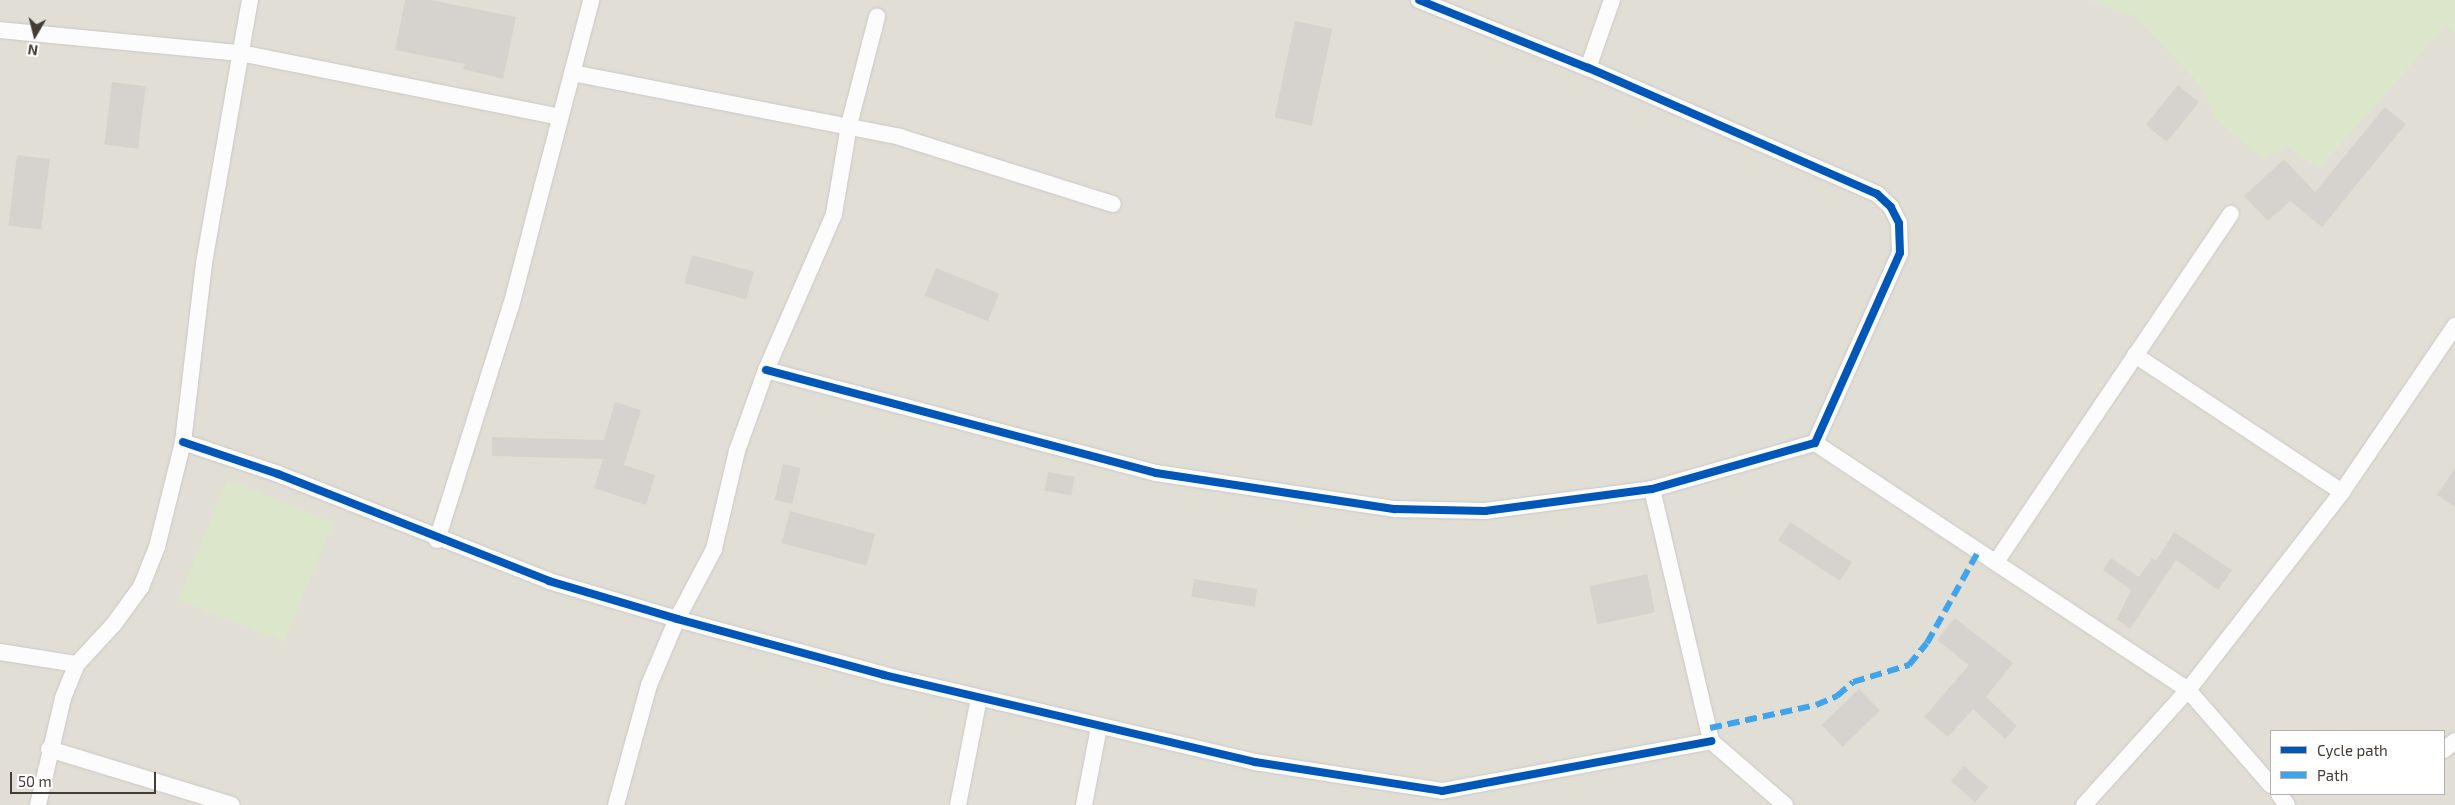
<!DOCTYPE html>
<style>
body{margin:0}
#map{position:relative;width:2455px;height:805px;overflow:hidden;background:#eeece8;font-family:"Exo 2",sans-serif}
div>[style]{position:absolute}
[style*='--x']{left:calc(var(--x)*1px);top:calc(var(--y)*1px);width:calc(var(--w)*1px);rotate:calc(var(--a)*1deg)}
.residential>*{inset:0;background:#e1ded6}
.green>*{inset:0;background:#dce6ca;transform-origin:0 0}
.building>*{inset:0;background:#d6d3cf;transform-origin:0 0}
.roads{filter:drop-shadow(0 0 1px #cac8c4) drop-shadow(0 0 1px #cac8c4)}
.street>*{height:16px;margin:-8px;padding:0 8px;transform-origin:8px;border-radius:8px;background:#fcfcfc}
.quiet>*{height:6px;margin-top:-3px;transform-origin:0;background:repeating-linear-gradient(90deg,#3fa4eb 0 12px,transparent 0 18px)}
.cycleway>*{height:8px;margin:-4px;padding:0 4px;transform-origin:4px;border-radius:4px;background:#0057b8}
span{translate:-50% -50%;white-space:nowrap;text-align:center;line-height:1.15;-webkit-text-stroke:4.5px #fff;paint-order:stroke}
.legend{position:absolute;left:2270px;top:730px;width:175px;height:65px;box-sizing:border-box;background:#fff;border:1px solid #b4b1ae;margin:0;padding:6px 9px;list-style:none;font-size:15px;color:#433d35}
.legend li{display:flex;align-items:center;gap:10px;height:25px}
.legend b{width:25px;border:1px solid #b4b1ae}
.north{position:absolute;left:10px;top:10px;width:50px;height:50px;-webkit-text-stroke:4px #fff;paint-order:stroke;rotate:188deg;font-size:14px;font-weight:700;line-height:20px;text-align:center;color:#433d35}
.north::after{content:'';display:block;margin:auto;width:18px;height:22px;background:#433d35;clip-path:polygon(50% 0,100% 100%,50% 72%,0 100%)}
.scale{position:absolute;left:10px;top:772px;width:146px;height:22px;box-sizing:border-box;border:2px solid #433d35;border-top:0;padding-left:6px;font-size:15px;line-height:18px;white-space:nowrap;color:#433d35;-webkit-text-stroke:4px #fff;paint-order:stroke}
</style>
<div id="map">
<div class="residential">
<i style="clip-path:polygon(evenodd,0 0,2455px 0,2455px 805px,0 805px,0 0,2271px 731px,2444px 731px,2444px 794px,2271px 794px,2271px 731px)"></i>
</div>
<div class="green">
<i style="clip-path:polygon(2089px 0,2455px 0,2455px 33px,2445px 27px,2319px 168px,2286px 146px,2264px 160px,2216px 119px,2201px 86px,2135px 16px)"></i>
<i style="left:227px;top:480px;width:114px;height:129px;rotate:22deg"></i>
</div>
<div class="building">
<i style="clip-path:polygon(405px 0,430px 0,516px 17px,503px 79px,463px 69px,465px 64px,395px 50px)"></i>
<i style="left:1295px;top:21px;width:38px;height:99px;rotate:12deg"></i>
<i style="left:112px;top:82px;width:34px;height:63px;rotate:7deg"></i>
<i style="left:2178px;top:85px;width:27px;height:51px;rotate:39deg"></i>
<i style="clip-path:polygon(2385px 107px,2406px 124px,2322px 227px,2290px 201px,2268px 221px,2244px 196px,2284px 159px,2315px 192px)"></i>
<i style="left:17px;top:155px;width:33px;height:71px;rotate:7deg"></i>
<i style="left:692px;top:255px;width:64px;height:29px;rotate:15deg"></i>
<i style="left:936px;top:268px;width:68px;height:30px;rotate:22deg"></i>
<i style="clip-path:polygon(615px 402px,641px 410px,624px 465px,655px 475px,646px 505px,594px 488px,603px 459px,492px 456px,492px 437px,604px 440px)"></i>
<i style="left:783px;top:464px;width:18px;height:37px;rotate:13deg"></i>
<i style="clip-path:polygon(2455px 468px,2455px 507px,2437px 495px)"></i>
<i style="left:1048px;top:472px;width:27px;height:19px;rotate:10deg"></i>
<i style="left:790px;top:511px;width:88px;height:33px;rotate:15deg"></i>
<i style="left:1790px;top:522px;width:74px;height:22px;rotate:33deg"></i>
<i style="clip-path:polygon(2174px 532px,2232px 570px,2218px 590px,2176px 560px,2130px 629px,2117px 619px,2131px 590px,2103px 570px,2111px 558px,2139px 577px,2152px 558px,2156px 561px)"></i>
<i style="left:1647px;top:574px;width:39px;height:59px;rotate:78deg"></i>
<i style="left:1194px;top:579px;width:64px;height:18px;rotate:9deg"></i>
<i style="clip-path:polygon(1955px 618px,2013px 663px,1986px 697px,2017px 726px,2005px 739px,1973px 709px,1948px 737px,1924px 717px,1969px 665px,1937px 640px)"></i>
<i style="left:1859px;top:689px;width:30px;height:52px;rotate:46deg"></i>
<i style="left:1964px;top:766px;width:32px;height:20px;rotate:41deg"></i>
</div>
<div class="roads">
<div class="street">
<i style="--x:0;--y:30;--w:241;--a:5.5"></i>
<i style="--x:240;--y:53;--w:326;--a:11.3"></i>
<i style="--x:1588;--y:68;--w:72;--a:-70.6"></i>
<i style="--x:572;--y:73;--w:334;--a:11"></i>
<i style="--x:900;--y:137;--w:223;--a:17.5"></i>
<i style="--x:2135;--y:355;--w:248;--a:33.5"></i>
<i style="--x:766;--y:370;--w:403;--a:14.8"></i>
<i style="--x:1156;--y:473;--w:242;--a:8.6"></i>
<i style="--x:1395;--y:509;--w:90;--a:1.3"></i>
<i style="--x:1485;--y:511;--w:168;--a:-7.5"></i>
<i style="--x:1652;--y:489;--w:169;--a:-15.8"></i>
<i style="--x:1815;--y:443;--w:208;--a:-65.9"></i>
<i style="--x:1900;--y:253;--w:30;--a:-92"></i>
<i style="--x:1899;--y:223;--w:18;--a:-117"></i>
<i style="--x:1891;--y:207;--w:19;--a:-137"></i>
<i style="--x:1877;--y:194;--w:315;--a:-156.4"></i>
<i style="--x:1588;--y:68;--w:182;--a:-158.1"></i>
<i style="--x:183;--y:442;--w:100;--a:18.6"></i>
<i style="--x:278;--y:474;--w:291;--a:21.5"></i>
<i style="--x:549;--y:581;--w:134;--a:16.5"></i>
<i style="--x:677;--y:619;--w:214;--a:15.1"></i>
<i style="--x:884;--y:675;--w:381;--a:13.2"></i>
<i style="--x:1255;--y:762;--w:189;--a:8.8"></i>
<i style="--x:1442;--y:791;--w:274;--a:-10.5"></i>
<i style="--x:1815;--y:443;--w:447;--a:33.5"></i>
<i style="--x:2188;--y:690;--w:126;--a:48.9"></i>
<i style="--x:1652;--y:489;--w:259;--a:76.8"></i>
<i style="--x:1711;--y:741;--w:98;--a:40.9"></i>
<i style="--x:437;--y:540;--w:245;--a:-72.5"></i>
<i style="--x:511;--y:306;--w:316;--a:-75.3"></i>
<i style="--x:1996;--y:562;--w:420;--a:-56"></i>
<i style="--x:0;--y:652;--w:78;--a:8.9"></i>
<i style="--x:77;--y:664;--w:54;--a:-47.2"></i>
<i style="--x:114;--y:624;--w:46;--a:-53.9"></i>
<i style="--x:141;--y:587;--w:43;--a:-68.2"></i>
<i style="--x:157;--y:547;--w:108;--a:-76.1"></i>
<i style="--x:183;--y:442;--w:180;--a:-83.3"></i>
<i style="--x:204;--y:263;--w:267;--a:-80.1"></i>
<i style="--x:49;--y:749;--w:191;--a:17"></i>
<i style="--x:2444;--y:750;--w:14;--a:-39"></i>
<i style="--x:2279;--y:794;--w:14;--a:54"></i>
<i style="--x:38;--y:805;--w:110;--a:-76.8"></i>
<i style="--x:63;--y:698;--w:37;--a:-68"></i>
<i style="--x:616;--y:805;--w:124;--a:-74.6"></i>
<i style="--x:649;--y:685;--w:72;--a:-67"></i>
<i style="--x:677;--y:619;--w:79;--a:-62.1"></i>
<i style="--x:714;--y:549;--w:101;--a:-76.8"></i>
<i style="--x:737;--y:451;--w:86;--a:-70.3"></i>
<i style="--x:766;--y:370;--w:170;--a:-66.4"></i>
<i style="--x:834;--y:214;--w:90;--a:-80.4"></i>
<i style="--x:849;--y:125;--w:112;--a:-75.5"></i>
<i style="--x:958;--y:805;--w:109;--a:-78.9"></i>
<i style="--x:1084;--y:805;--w:79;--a:-79.1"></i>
<i style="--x:2084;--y:805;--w:155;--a:-47.9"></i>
<i style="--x:2188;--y:690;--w:251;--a:-52.1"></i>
<i style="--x:2342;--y:492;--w:201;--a:-55.8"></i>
</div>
</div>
<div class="quiet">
<i style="--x:1710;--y:728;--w:108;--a:-12.2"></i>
<i style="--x:1816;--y:705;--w:23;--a:-23"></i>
<i style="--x:1837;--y:696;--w:21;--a:-41"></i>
<i style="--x:1853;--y:682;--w:59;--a:-16.9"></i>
<i style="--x:1909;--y:665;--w:28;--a:-51"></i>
<i style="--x:1927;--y:643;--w:104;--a:-60.7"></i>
</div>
<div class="cycleway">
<i style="--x:766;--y:370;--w:403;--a:14.8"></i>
<i style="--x:1156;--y:473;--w:242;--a:8.6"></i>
<i style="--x:1395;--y:509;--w:90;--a:1.3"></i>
<i style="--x:1485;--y:511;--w:168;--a:-7.5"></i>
<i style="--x:1652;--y:489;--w:169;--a:-15.8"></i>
<i style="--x:1815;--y:443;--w:208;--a:-65.9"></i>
<i style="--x:1900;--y:253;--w:30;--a:-92"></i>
<i style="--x:1899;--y:223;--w:18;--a:-117"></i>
<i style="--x:1891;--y:207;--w:19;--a:-137"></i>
<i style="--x:1877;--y:194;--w:315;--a:-156.4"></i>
<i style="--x:1588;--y:68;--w:182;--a:-158.1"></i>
<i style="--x:183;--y:442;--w:100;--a:18.6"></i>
<i style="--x:278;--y:474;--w:291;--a:21.5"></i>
<i style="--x:549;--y:581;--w:134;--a:16.5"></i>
<i style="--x:677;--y:619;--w:214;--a:15.1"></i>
<i style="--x:884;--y:675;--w:381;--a:13.2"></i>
<i style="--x:1255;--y:762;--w:189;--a:8.8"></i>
<i style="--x:1442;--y:791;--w:274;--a:-10.5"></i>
</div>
<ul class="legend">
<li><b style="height:6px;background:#0057b8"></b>Cycle path</li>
<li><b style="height:6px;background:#3fa4eb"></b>Path</li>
</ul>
<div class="north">N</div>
<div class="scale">50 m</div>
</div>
